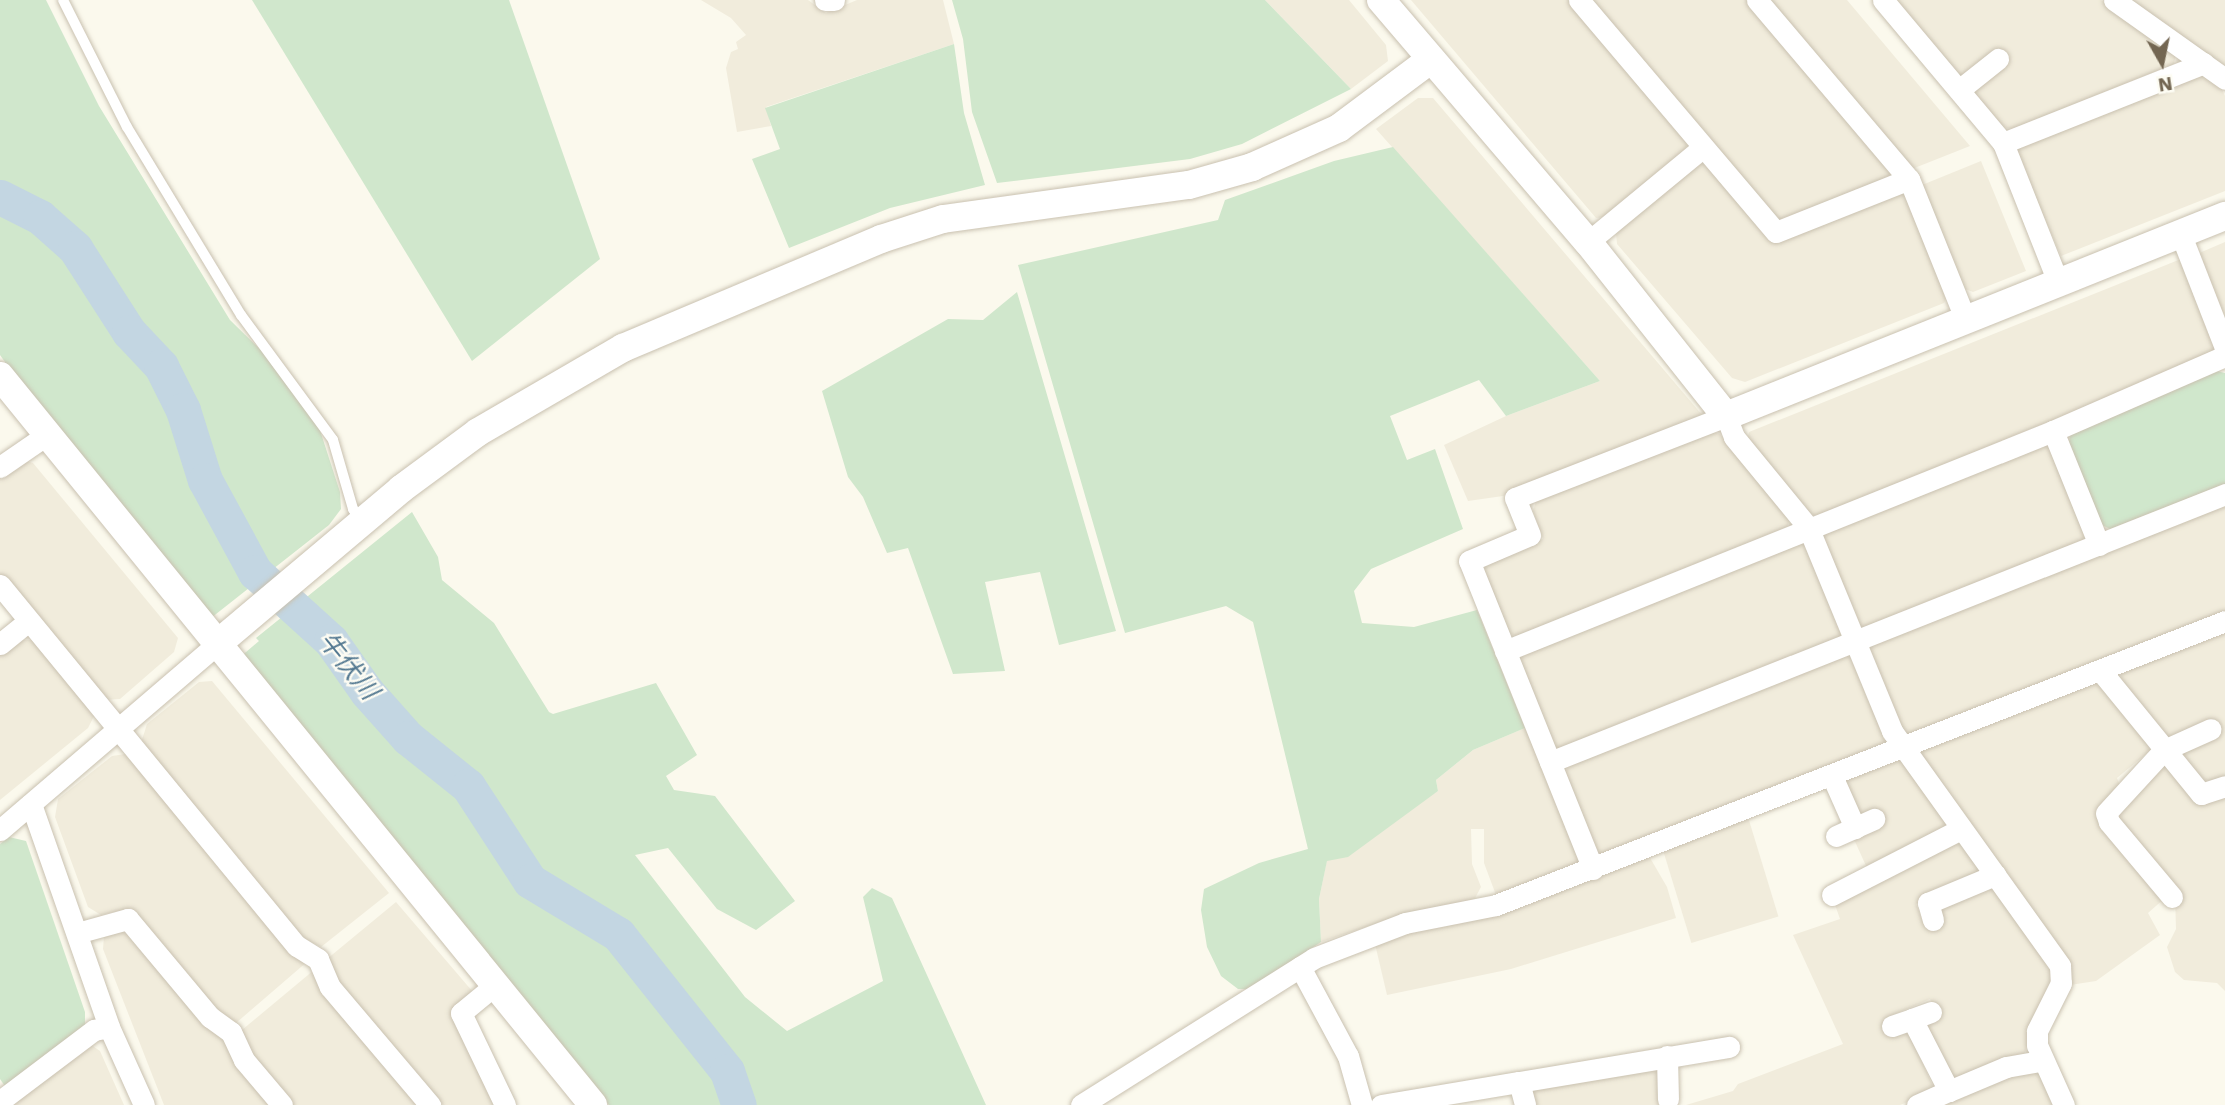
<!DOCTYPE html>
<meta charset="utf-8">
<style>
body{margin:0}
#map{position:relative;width:2225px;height:1105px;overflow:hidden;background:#fbf9ed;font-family:"Work Sans","Noto Sans JP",sans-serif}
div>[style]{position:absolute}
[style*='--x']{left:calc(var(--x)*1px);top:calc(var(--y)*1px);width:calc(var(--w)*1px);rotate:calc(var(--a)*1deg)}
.residential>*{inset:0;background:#f1ecdc;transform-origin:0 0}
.green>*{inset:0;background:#d0e7cc}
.river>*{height:35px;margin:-17.5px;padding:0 17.5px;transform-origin:17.5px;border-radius:17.5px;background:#c3d6e2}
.roads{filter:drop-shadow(0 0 2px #c9c1b0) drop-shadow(0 0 2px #c9c1b0)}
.lane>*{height:10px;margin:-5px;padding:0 5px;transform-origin:5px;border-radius:5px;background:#fff}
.street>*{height:21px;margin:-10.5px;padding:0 10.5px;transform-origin:10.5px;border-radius:10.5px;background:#fff}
.secondary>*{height:28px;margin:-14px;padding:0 14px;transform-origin:14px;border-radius:14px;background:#fff}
span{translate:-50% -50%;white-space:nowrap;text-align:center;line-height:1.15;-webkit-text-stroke:5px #fdfcf3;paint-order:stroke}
.water-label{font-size:26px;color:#547991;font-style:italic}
.north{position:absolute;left:2127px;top:28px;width:70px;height:70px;-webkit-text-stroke:5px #fdfcf3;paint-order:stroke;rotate:171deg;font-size:19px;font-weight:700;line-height:28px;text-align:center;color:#736652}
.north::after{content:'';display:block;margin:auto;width:24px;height:32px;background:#736652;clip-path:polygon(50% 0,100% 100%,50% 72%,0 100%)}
</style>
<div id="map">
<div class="residential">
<i style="clip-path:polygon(701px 0,808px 0,826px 13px,857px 0,943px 0,954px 44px,766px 107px,771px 126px,737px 132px,726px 68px,731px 52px,738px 49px,736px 42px,746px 35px,731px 18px)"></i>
<i style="clip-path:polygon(1265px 0,1349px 0,1386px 45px,1388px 61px,1351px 89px)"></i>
<i style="clip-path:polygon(1411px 0,1568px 0,1688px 141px,1685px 150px,1604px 217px,1596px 218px)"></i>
<i style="clip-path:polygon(1591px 0,1746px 0,1891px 169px,1888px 179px,1782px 221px,1775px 219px)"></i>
<i style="clip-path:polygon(1769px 0,1847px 0,1970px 146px,1912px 169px)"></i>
<i style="clip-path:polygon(1893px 0,2101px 0,2176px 53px,2174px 64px,2012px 129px,2002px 127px)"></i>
<i style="clip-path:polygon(2130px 0,2225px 0,2225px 67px)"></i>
<i style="clip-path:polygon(2201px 71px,2220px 85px,2225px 96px,2225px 191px,2061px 256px,2016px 153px,2020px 143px)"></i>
<i style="clip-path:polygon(1418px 98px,1433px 98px,1703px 416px,1503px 496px,1468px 501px,1444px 445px,1506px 416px,1600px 381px,1376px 129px)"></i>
<i style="clip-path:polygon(1981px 161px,2026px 271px,1973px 292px,1965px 289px,1922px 185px)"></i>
<i style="clip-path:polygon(1695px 164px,1706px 164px,1774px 243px,1898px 193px,1907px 196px,1948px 294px,1944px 303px,1745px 382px,1732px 378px,1617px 244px,1616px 232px)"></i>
<i style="clip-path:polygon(2225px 242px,2225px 324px,2197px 254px)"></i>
<i style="clip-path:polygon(2181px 259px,2216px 343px,2213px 354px,1819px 516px,1810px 514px,1747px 442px,1749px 432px)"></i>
<i style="clip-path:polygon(1709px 431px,1720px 434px,1790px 519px,1787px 527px,1516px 636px,1507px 632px,1483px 573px,1487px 563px,1543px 539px,1533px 511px,1537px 498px)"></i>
<i style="clip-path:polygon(2044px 444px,2050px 448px,2085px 534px,2083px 541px,1869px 629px,1859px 627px,1822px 541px,1826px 531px)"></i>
<i style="clip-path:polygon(22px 460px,33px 463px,178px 638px,174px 652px,120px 699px,104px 700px,0 574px,0 477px)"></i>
<i style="clip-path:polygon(2225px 504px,2225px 612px,1909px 738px,1900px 733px,1869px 653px,1871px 644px)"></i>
<i style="clip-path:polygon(1798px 541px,1808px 546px,1842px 631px,1838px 640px,1561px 749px,1552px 746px,1519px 661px,1522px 651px)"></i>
<i style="clip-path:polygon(2225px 631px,2225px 779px,2213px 783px,2202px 780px,2121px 680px,2122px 671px)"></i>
<i style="clip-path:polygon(17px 640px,37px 640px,95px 714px,88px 728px,0 800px,0 655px)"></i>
<i style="clip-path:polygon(1846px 655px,1852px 658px,1885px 740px,1883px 749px,1605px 856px,1593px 850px,1565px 773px,1569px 766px)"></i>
<i style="clip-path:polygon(212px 681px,389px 893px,321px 947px,303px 938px,141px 743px,147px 724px,199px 682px)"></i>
<i style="clip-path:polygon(2092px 683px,2102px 684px,2152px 749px,2117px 778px,2122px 791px,2101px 807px,2165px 898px,2148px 913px,2160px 935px,2096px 981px,2070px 985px,1922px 760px,1922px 750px)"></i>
<i style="clip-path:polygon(1525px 728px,1581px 858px,1576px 868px,1496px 895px,1484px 863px,1484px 829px,1471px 829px,1472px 864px,1481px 887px,1474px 900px,1401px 915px,1321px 942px,1319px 899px,1327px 860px,1438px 791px,1436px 780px,1473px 750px)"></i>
<i style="clip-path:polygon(126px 754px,308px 961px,236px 1023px,213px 1008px,131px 908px,101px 915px,88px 907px,55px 817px,58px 799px,112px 756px)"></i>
<i style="clip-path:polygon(1896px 756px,1905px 758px,1951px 826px,1867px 868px,1852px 835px,1865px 817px,1856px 813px,1843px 786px,1846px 776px)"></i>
<i style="clip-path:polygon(2163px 760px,2200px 805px,2225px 796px,2225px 991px,2217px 983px,2184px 980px,2175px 972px,2167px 947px,2176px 929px,2175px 896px,2112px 820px)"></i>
<i style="left:1748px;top:817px;width:104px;height:91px;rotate:73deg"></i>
<i style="clip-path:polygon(1960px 840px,1985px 872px,1916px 904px,1924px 925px,1942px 918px,1938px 905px,1995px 884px,2048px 955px,2053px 979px,2024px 1055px,1958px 1079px,1945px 1074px,1926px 1026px,1937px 1015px,1930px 999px,1886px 1018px,1893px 1034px,1909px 1033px,1935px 1091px,1900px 1105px,1686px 1105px,1733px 1091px,1738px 1084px,1843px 1044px,1793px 935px,1840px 919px,1834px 902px)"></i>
<i style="clip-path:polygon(1649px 856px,1667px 887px,1676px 918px,1511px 969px,1387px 995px,1375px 944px)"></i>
<i style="clip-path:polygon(396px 902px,473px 992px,451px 1011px,494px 1105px,443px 1105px,337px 982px,327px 959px)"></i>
<i style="clip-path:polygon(118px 931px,130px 934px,220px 1034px,272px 1105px,164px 1105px,103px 949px,104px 937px)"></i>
<i style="clip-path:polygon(314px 970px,420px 1105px,293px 1105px,247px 1051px,242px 1030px)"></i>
<i style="clip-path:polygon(90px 1044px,100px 1051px,124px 1105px,9px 1105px)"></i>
<i style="clip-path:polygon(1660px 1065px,1664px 1105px,1537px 1105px,1531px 1088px)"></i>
<i style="clip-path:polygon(2034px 1071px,2042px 1073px,2059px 1105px,1943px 1105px,2008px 1074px)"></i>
</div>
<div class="green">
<i style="clip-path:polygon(0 0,46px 0,99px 106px,230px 320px,279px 368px,316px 418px,340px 492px,341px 509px,329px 525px,211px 618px,34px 403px,0 355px)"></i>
<i style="clip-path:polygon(252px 0,509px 0,600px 259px,472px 361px)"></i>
<i style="clip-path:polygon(952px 0,1265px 0,1351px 89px,1242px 144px,1190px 159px,997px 183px,972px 112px,963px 39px)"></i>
<i style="clip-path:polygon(954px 44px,964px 113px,985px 185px,890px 208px,789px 248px,752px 159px,780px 149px,765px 108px)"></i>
<i style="clip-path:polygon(1393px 147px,1600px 381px,1506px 416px,1479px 380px,1390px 416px,1407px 460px,1435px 449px,1463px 529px,1371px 569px,1354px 591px,1362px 623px,1414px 627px,1477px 610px,1525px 728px,1473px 750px,1436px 780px,1438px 791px,1348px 857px,1327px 861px,1319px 899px,1321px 942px,1249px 989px,1238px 989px,1221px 976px,1207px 947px,1201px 910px,1204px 889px,1259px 863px,1308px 849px,1253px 622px,1226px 606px,1125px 633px,1018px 265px,1218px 220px,1225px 200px,1334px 161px)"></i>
<i style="clip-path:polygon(1017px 292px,1116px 631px,1059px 645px,1040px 572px,985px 582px,1005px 671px,953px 674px,908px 548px,887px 553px,863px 497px,848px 477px,822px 391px,948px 319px,983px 320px)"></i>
<i style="clip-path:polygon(2217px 371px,2225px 373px,2225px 484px,2110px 529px,2102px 525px,2069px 444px,2070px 435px)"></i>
<i style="clip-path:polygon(412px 512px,438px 557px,442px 580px,494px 623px,549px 712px,553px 714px,656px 683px,697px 755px,666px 776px,674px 790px,715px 796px,795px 901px,756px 930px,717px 909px,668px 848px,635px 855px,745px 997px,787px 1031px,883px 981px,863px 897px,872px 888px,892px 898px,986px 1105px,609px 1105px,239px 658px,259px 641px,256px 638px)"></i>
<i style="clip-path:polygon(9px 837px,26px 841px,85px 1012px,85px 1029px,7px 1089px,0 1079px,0 844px)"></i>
</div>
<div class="river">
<i style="--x:0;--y:197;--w:45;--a:26.6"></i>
<i style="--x:40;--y:217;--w:47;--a:41.5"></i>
<i style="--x:75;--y:248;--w:100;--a:57.3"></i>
<i style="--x:129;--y:332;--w:47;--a:46.7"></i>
<i style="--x:161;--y:366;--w:49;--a:63.4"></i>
<i style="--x:183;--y:410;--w:73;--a:72.6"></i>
<i style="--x:205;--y:480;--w:105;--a:61.5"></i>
<i style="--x:255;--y:572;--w:103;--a:42.2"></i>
<i style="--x:331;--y:641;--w:62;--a:54.8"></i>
<i style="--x:367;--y:692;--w:62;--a:48.3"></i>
<i style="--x:408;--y:738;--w:77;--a:38.7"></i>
<i style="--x:468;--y:786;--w:113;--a:56.9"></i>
<i style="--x:530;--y:881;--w:103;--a:31.1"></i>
<i style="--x:618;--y:934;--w:175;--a:51.5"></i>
<i style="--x:727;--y:1071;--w:36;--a:71"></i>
</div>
<div class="roads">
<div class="lane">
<i style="--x:63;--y:0;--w:142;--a:63.3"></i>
<i style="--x:127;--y:127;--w:220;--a:58.8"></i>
<i style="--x:241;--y:315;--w:155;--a:53.6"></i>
<i style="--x:333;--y:440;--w:72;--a:73.8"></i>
<i style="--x:353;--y:509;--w:13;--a:58"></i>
</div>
<div class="street">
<i style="--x:825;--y:0;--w:9;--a:0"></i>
<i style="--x:1579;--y:0;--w:304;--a:49.7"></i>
<i style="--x:1776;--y:232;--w:143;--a:-21.7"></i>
<i style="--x:1757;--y:0;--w:235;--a:49.7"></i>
<i style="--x:1909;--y:179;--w:150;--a:68.1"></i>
<i style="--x:1883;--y:0;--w:187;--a:50"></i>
<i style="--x:2003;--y:143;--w:149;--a:68.4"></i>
<i style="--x:2114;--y:0;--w:136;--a:35.4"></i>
<i style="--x:1959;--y:90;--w:50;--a:-38.5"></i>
<i style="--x:2003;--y:143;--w:216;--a:-21.7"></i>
<i style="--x:2181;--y:235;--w:121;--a:68.7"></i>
<i style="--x:1588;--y:242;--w:148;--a:-39.5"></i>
<i style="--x:2053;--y:431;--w:123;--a:68"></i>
<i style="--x:0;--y:467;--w:55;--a:-34.6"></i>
<i style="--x:0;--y:585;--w:467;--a:50.6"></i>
<i style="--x:297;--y:946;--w:25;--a:32"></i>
<i style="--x:318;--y:959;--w:30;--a:67"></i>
<i style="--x:330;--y:987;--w:155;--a:49.7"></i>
<i style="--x:0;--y:644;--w:36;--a:-39"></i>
<i style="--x:1505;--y:651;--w:591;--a:-21.87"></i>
<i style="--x:2053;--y:431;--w:188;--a:-23.6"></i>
<i style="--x:2100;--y:670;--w:160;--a:50.8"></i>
<i style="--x:2201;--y:794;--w:25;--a:-18"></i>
<i style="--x:1550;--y:762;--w:726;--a:-21.65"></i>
<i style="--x:1832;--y:776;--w:57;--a:66.1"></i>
<i style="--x:31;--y:804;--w:236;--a:70.7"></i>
<i style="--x:109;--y:1027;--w:85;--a:65.8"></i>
<i style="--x:0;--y:830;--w:284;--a:-40.6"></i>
<i style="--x:1836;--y:836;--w:42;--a:-24.1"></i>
<i style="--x:1593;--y:869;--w:332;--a:-111.9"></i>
<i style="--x:1469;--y:561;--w:66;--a:-23.1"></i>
<i style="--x:1530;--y:535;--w:40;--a:-112"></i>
<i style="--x:1515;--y:498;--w:226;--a:-21.2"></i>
<i style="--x:1726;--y:416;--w:22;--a:69"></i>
<i style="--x:1734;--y:437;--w:117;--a:50.6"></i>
<i style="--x:1808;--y:527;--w:221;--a:67.6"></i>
<i style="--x:1892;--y:731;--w:289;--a:54.4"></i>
<i style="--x:2060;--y:966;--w:17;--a:87"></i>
<i style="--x:2061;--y:983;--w:54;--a:116.6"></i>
<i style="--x:2037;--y:1031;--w:14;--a:90"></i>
<i style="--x:2037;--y:1045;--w:66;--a:65.8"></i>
<i style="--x:1832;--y:895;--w:145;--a:-27.1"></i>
<i style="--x:2172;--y:897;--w:98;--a:-130"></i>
<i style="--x:2109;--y:822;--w:9;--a:-108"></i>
<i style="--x:2106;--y:813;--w:86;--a:-47.4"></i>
<i style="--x:2164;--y:750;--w:51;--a:-24.1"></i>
<i style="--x:1933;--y:920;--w:18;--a:-106"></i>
<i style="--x:1928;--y:903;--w:73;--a:-22.7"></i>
<i style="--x:77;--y:933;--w:53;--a:-15.4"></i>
<i style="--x:128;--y:919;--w:128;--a:50.1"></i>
<i style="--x:210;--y:1017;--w:26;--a:36"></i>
<i style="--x:231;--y:1032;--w:31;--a:65"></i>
<i style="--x:244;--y:1060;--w:59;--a:49.8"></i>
<i style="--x:1300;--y:967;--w:101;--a:61.7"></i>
<i style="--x:1348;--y:1056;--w:51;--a:74.1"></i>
<i style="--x:495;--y:985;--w:44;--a:140.5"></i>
<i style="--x:461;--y:1013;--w:102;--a:64.4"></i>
<i style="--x:1931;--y:1012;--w:20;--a:160"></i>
<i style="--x:1912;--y:1019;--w:81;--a:62.8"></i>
<i style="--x:1949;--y:1091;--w:62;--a:-22.8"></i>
<i style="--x:2006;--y:1067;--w:36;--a:-10"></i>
<i style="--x:1892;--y:1026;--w:21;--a:-19"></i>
<i style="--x:1667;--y:1056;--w:43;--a:88.7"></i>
<i style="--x:1519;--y:1082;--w:213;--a:-9.5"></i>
<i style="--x:0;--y:1101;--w:118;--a:-37.1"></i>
<i style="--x:94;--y:1030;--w:15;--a:-11"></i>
<i style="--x:1081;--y:1105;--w:275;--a:-32.2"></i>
<i style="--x:1314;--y:958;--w:97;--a:-21"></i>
<i style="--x:1405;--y:923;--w:93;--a:-11.2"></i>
<i style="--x:1496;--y:905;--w:782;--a:-21.28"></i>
<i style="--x:1381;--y:1105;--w:140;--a:-9.5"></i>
<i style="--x:1519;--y:1082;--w:24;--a:75"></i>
<i style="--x:1917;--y:1105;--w:35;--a:-24"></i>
</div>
<div class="secondary">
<i style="--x:1381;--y:0;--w:318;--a:49.5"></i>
<i style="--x:1588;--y:242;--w:222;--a:51.6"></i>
<i style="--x:1726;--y:416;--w:538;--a:-21.84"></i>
<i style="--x:0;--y:376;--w:940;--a:50.87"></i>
<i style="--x:216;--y:645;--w:242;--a:-40.1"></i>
<i style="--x:401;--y:489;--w:96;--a:-36.5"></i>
<i style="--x:478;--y:432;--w:168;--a:-30.1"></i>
<i style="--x:623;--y:348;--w:280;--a:-22.9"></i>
<i style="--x:881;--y:239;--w:65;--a:-17.9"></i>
<i style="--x:943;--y:219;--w:248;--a:-7.9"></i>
<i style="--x:1189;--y:185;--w:66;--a:-15.9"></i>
<i style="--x:1252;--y:167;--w:95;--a:-24.1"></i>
<i style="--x:1339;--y:128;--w:114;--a:-36.8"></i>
</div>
</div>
<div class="water-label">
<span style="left:348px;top:666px;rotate:51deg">牛伏川</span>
</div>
<div class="north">N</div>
</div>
